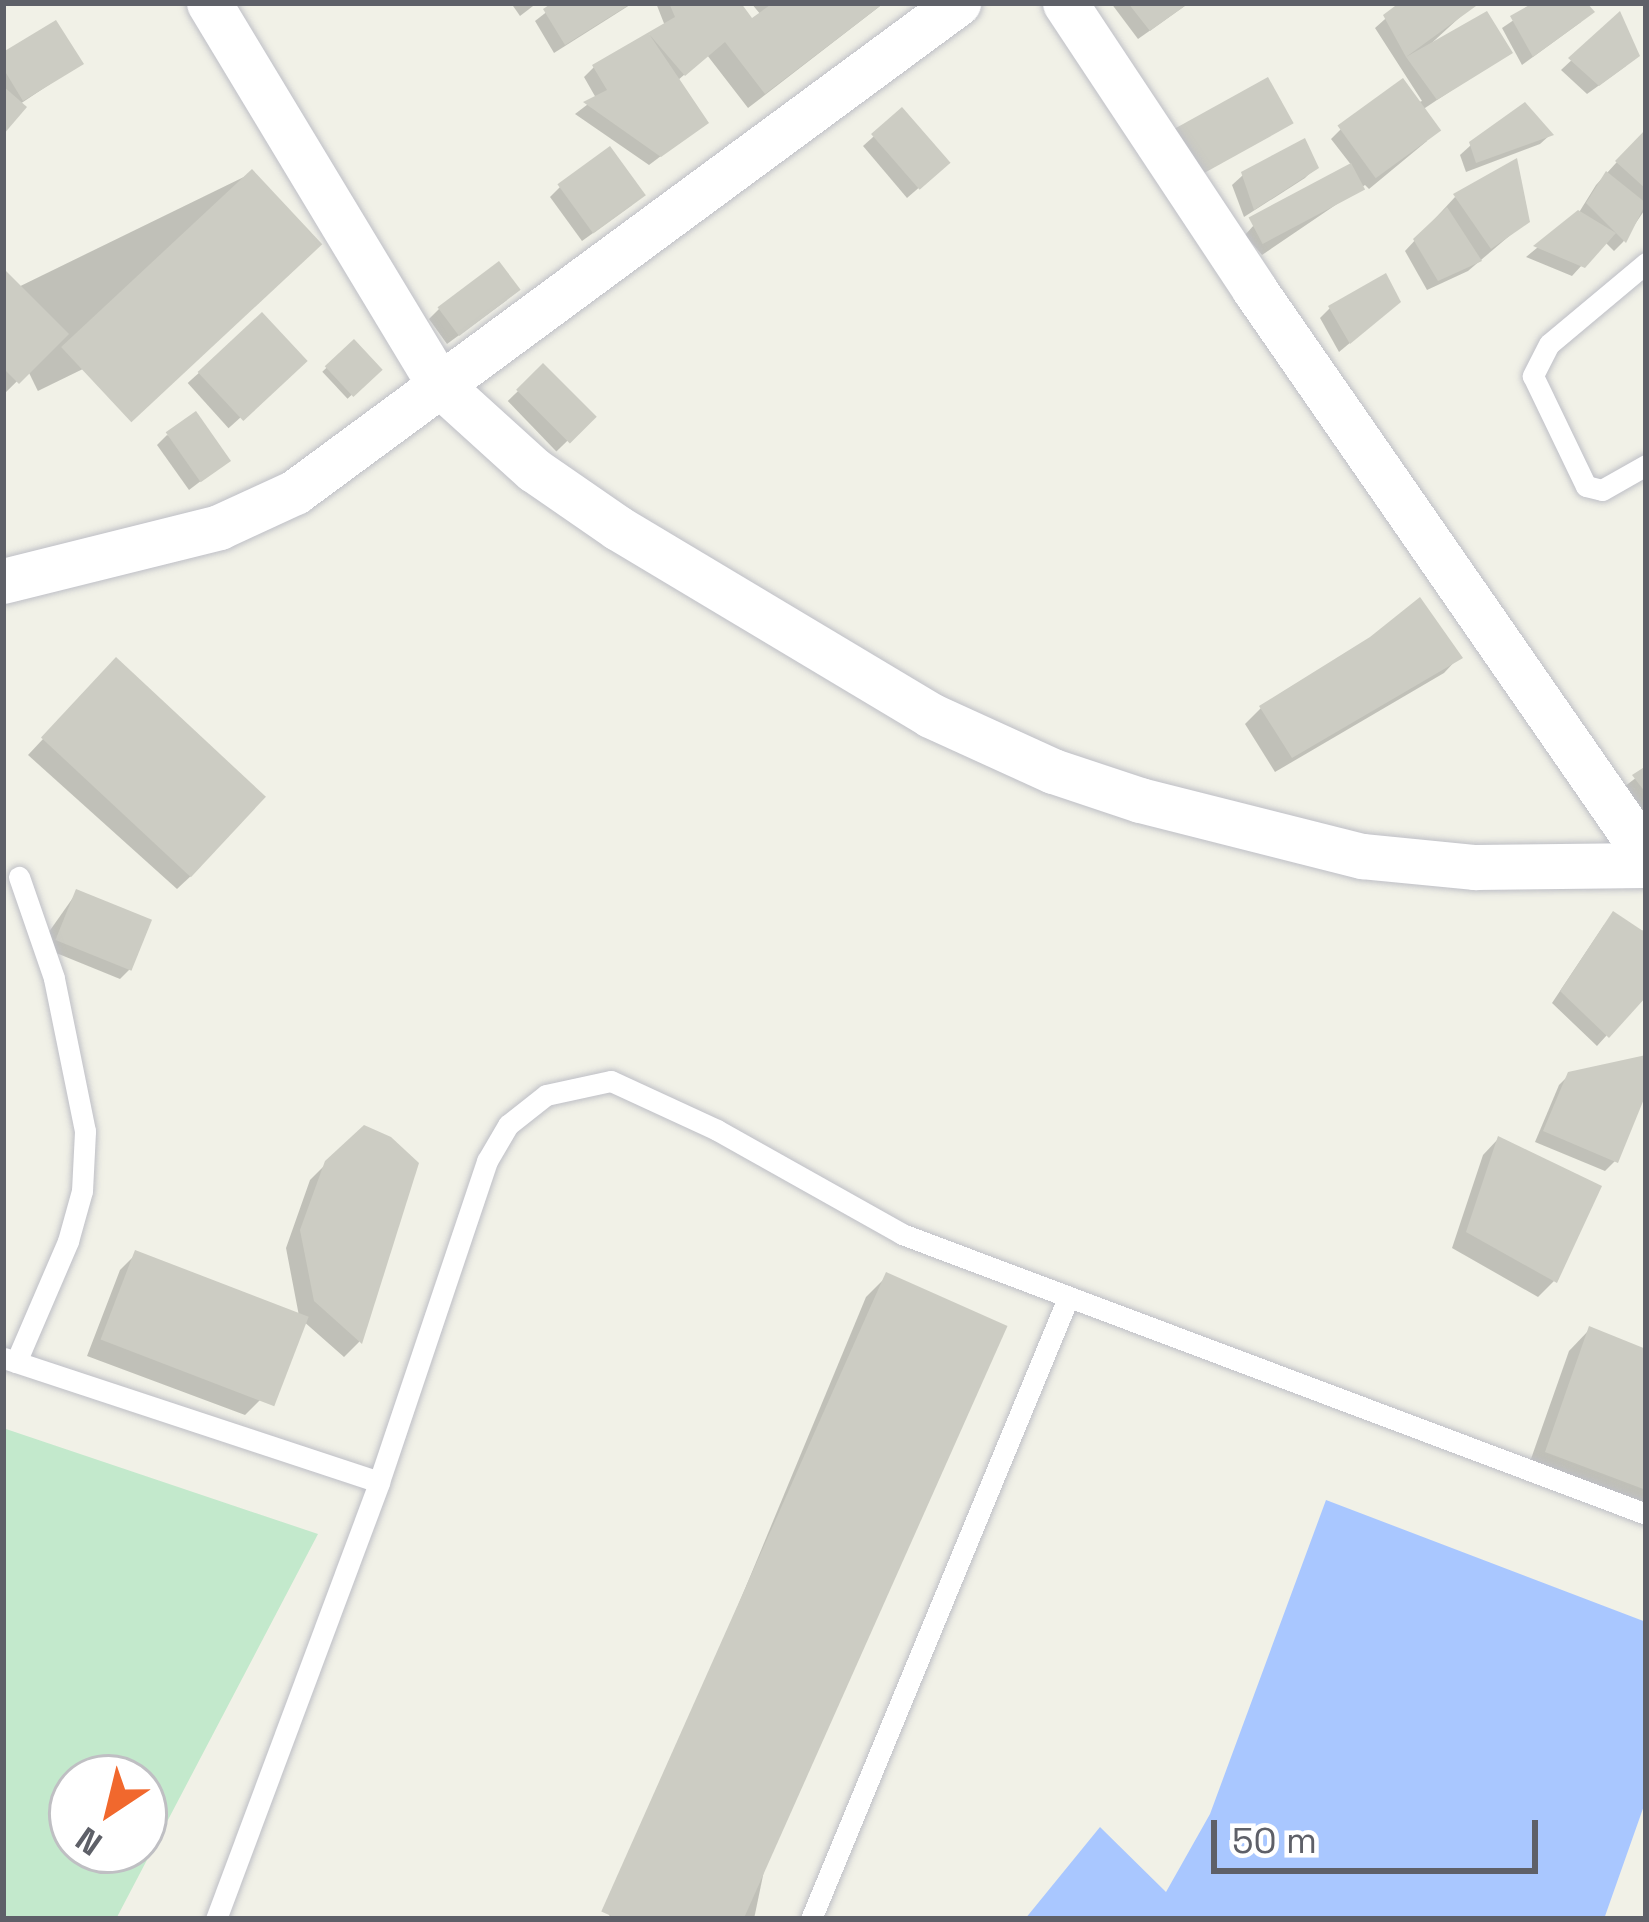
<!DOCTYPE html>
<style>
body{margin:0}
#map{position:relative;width:1649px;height:1922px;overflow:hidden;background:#f1f1e7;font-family:"Space Grotesk",sans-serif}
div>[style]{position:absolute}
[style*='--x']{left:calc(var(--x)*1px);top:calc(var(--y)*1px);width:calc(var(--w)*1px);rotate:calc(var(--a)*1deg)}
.green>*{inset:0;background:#c3e9cc}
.water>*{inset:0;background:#a9c7ff}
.shadow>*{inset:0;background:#0003;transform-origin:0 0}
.building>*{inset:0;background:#ccccc3;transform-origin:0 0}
.roads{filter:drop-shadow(0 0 3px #bebfc6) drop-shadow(0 0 3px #bebfc6)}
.lane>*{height:21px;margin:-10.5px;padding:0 10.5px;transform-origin:10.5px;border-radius:10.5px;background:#fff}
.street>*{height:45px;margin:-22.5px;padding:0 22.5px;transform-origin:22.5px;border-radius:22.5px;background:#fff}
span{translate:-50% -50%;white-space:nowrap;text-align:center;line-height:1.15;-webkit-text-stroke:9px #fff;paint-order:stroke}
.frame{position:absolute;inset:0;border:6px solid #5e6068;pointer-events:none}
.north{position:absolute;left:48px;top:1754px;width:120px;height:120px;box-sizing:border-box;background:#fff;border:3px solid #bfbfc3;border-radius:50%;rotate:215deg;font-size:33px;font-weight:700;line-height:48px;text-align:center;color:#5e6068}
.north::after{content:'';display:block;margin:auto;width:42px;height:54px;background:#f1682d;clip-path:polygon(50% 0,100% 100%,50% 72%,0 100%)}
.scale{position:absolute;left:1211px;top:1820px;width:327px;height:54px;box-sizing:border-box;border:6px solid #5e6068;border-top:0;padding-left:15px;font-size:36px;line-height:42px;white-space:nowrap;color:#5e6068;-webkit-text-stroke:9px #fff;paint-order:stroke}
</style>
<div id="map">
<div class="green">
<i style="clip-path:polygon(evenodd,3px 1428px,318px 1534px,116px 1919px,3px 1919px,3px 1428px,72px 1778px,144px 1778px,144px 1850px,72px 1850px,72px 1778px)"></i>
</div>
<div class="water">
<i style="clip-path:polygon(1326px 1500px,1646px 1622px,1646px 1800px,1604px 1919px,1025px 1919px,1100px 1827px,1166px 1892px,1210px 1814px)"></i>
</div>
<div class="shadow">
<i style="clip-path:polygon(511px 3px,537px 3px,520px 16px)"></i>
<i style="clip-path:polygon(558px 3px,633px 3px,554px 53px,535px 21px)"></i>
<i style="clip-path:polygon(656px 3px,740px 3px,738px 28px,761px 15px,751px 3px,884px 3px,748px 108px,707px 55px,677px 81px,705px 123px,649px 165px,575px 114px,596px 98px,584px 77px,594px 67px,665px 26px)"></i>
<i style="clip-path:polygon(1111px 3px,1189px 3px,1138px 39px)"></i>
<i style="clip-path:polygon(1403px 3px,1472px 6px,1423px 51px,1509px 52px,1422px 110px,1427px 141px,1369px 189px,1365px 185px,1262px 255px,1245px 235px,1254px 225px,1352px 166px,1331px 139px,1341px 129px,1422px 101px,1375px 28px)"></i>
<i style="clip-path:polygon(1539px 3px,1583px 3px,1581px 22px,1522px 65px,1502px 28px)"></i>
<i style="clip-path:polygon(1619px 16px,1626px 66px,1587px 94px,1561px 70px)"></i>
<i style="clip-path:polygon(3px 55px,80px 64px,20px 104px,3px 131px)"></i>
<i style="clip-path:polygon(902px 111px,937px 172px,907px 198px,863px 146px)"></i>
<i style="clip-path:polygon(1646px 130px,1646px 208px,1623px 242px,1614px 251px,1604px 241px,1572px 276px,1526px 257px,1578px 214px,1596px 185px)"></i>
<i style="clip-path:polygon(1550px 135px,1540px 144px,1466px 172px,1460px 155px,1471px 145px)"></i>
<i style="clip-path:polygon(1315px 168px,1305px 178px,1244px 217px,1232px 185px,1243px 175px)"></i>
<i style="left:252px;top:173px;width:102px;height:288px;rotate:64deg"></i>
<i style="clip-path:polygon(560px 187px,632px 205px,582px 241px,550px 197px)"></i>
<i style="clip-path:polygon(1455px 197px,1527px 221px,1468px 271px,1427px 290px,1405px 251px)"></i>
<i style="clip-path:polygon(3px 272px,65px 334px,3px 395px)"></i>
<i style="clip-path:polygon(507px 300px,447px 344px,429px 319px,439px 309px)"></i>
<i style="clip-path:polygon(1330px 308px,1387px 312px,1339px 352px,1320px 318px)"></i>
<i style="left:262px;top:316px;width:61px;height:100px;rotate:48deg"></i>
<i style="left:353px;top:343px;width:37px;height:42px;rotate:47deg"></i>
<i style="left:543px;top:367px;width:70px;height:49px;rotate:46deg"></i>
<i style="clip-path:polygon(167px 435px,227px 461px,189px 490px,157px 445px)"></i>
<i style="clip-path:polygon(1459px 657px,1444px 673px,1275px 772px,1245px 724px,1261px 708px)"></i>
<i style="clip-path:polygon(116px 661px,193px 874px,177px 889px,28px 755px)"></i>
<i style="clip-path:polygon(1646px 770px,1646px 815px,1624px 787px)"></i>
<i style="clip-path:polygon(77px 892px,130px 969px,120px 979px,39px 946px)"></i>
<i style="clip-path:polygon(1604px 925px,1640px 933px,1646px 927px,1646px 992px,1597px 1046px,1552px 1003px)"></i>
<i style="clip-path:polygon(1646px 1058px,1646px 1086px,1615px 1161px,1605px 1171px,1535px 1142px,1559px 1085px,1570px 1074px)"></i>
<i style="clip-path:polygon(1498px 1139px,1554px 1281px,1538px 1297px,1452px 1248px,1483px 1155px)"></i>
<i style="clip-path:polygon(327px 1163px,415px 1164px,359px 1342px,344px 1357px,302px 1320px,261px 1399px,245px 1415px,87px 1356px,120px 1270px,136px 1254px,299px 1316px,286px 1248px,310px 1180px)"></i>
<i style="clip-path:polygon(887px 1276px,754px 1919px,608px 1919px,866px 1297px)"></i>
<i style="clip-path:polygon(1589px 1330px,1646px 1352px,1646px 1518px,1526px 1473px,1569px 1351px)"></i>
</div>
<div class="building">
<i style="clip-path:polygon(552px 3px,632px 3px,565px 45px,543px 9px)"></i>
<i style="clip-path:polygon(669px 3px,741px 3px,752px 18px,773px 3px,884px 3px,765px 94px,725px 42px,685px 76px,649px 34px,709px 123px,661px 157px,583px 102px,607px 90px,592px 65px,675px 17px)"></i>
<i style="clip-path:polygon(1128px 3px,1189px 3px,1150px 31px)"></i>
<i style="clip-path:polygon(1399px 3px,1476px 6px,1406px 57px,1487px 11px,1513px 53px,1437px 100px,1406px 57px,1383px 15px)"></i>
<i style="clip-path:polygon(1533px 3px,1587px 3px,1595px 12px,1533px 57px,1510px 16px)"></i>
<i style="clip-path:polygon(1620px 11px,1640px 56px,1599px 86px,1568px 58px)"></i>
<i style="clip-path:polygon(56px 20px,84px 64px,23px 101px,3px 68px,3px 52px)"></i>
<i style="left:1268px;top:77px;width:53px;height:127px;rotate:61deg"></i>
<i style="left:1403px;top:78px;width:65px;height:81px;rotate:54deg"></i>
<i style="clip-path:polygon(3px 86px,27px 107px,3px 135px)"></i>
<i style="clip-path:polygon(1525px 102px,1554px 135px,1476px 163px,1469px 142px)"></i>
<i style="left:902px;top:107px;width:74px;height:41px;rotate:49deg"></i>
<i style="clip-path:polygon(1646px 129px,1646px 189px,1615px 161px)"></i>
<i style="clip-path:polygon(1305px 138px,1319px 168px,1254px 210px,1241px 172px)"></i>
<i style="left:610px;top:146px;width:61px;height:65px;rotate:54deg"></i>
<i style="clip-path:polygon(1517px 158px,1530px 222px,1491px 249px,1453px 194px)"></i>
<i style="left:1351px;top:163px;width:30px;height:116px;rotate:62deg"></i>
<i style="left:252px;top:169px;width:103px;height:261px;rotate:47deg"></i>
<i style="clip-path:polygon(1606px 171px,1646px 203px,1626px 243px,1586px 203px)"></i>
<i style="clip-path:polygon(1447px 207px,1482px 261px,1438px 281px,1413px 239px)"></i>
<i style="clip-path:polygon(1578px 210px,1616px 233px,1585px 268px,1533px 246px)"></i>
<i style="left:499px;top:261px;width:36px;height:77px;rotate:53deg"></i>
<i style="clip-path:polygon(3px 268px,69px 334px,19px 384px,3px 368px)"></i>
<i style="clip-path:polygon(1386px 273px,1401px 302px,1350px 344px,1328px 306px)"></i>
<i style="left:262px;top:312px;width:67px;height:88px;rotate:47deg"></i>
<i style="left:354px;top:339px;width:42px;height:40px;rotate:47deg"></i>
<i style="left:543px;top:363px;width:76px;height:38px;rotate:45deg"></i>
<i style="left:196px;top:411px;width:61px;height:37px;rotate:55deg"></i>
<i style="clip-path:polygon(1420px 597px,1463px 658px,1292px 758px,1259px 706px,1370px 637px)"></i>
<i style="left:116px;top:657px;width:205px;height:110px;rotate:43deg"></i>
<i style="clip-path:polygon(1646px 766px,1646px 793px,1632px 775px)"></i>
<i style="left:76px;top:889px;width:82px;height:55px;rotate:22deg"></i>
<i style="clip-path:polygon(1613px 911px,1646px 933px,1646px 997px,1609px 1038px,1560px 991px)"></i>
<i style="clip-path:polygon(1646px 1055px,1646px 1094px,1618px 1163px,1543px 1131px,1568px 1072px)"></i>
<i style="clip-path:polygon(364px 1125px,391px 1137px,419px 1163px,362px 1344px,314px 1301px,300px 1230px,325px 1161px)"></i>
<i style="clip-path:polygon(1498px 1136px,1602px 1186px,1557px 1283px,1466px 1232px)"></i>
<i style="left:135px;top:1250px;width:186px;height:96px;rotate:21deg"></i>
<i style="left:886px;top:1272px;width:133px;height:700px;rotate:24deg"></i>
<i style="clip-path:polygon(1589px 1326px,1646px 1349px,1646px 1490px,1545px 1452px)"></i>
</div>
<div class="roads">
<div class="lane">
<i style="--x:1646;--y:263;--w:126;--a:140.1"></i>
<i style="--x:1549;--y:344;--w:36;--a:117"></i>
<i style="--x:1533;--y:376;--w:122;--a:64.3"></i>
<i style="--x:1586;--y:486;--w:16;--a:14"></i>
<i style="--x:1602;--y:490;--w:51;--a:-29.6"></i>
<i style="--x:4;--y:1358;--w:395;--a:18.3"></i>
<i style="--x:16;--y:1362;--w:132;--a:-66.7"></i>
<i style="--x:68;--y:1241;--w:52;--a:-74.4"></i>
<i style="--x:82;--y:1191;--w:60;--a:-87.1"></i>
<i style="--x:85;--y:1131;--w:156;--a:-101.5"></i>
<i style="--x:54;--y:978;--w:107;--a:-109.1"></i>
<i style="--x:216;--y:1919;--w:466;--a:-69.5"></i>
<i style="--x:379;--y:1482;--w:339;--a:-71.4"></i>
<i style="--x:487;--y:1161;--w:42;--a:-59.7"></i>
<i style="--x:508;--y:1125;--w:48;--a:-38.3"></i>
<i style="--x:546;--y:1095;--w:66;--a:-12.2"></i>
<i style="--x:611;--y:1081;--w:117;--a:24.8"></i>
<i style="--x:717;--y:1130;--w:212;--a:29.3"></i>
<i style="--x:902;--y:1234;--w:795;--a:20.62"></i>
<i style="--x:811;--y:1919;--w:672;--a:-67.52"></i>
</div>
<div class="street">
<i style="--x:209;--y:3;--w:445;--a:58.9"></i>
<i style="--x:439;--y:384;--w:128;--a:42.2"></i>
<i style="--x:534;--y:470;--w:102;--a:34.6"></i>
<i style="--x:618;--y:528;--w:364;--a:30.9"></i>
<i style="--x:930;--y:715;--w:135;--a:24.5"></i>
<i style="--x:1053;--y:771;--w:92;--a:18.4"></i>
<i style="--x:1140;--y:800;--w:229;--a:14.2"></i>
<i style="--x:1362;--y:856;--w:114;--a:5.6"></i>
<i style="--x:1475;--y:867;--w:171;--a:-0.7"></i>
<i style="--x:1065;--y:3;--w:343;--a:56.5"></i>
<i style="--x:1254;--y:289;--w:688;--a:55.29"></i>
<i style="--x:3;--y:581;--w:223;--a:-14"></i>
<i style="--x:219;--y:527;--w:84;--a:-24.7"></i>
<i style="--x:295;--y:492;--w:824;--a:-36.41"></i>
</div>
</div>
<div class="frame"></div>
<div class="north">N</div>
<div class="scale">50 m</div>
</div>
